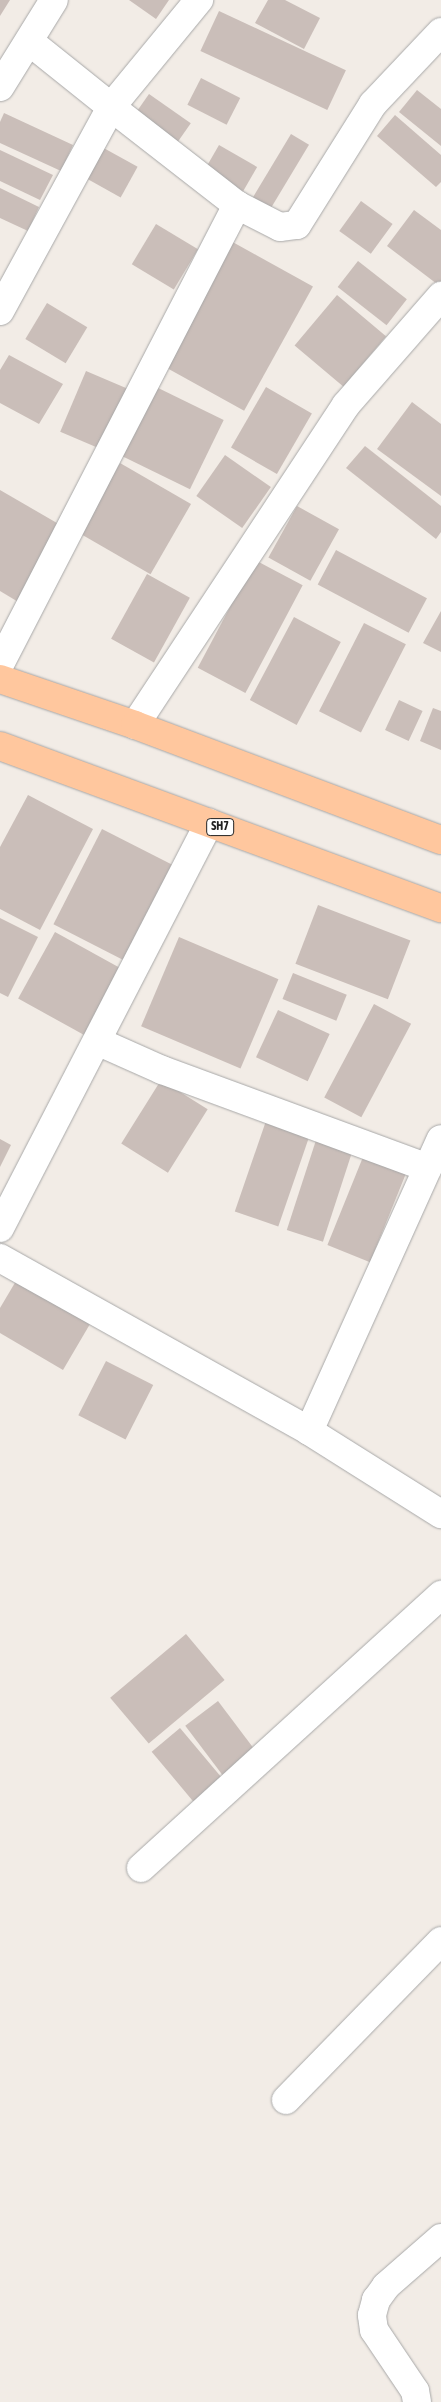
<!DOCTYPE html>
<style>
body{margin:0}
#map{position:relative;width:441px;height:2402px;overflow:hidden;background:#f2ece6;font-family:"Asap Condensed",sans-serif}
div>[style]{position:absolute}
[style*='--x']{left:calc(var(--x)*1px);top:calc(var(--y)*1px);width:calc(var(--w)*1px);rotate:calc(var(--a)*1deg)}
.building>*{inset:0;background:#cabeb9;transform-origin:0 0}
.roads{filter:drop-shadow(0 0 1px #a8a8a8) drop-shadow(0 0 1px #a8a8a8)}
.minor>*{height:28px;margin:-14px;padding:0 14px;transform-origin:14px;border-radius:14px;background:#fff}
.major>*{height:28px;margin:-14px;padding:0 14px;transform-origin:14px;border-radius:14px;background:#ffc79e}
span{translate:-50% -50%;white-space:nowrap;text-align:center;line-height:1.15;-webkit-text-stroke:4.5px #fff;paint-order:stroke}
.shield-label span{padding:1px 4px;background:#fff;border:1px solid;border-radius:4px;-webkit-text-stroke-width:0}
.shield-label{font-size:12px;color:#212121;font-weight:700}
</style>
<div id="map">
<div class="building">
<i style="clip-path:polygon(0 0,10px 0,0 16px)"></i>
<i style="clip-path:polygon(129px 0,169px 0,156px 19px)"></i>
<i style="clip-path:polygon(268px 0,285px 0,320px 18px,304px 49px,255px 23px)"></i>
<i style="left:219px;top:11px;width:140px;height:44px;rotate:25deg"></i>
<i style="left:201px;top:78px;width:44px;height:30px;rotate:27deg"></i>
<i style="clip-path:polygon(417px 90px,441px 109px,441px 146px,399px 112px)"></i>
<i style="left:149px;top:94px;width:51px;height:25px;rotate:35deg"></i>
<i style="clip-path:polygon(4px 113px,73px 145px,61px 171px,0 143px,0 122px)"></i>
<i style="clip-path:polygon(395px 115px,441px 155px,441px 182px,436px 187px,377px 136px)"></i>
<i style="left:291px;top:134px;width:21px;height:75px;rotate:31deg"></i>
<i style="left:219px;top:145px;width:44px;height:28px;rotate:30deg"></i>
<i style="left:100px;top:146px;width:43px;height:35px;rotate:29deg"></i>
<i style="clip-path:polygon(0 150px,53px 175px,40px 200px,0 181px)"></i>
<i style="clip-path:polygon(0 188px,39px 207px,28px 231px,0 218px)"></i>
<i style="left:361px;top:201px;width:39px;height:37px;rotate:36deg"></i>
<i style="clip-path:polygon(414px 210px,441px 230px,441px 287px,387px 246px)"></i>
<i style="left:156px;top:224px;width:49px;height:47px;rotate:31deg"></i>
<i style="left:229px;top:240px;width:96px;height:142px;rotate:29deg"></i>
<i style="left:358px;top:261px;width:62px;height:33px;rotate:38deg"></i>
<i style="left:337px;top:295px;width:64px;height:66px;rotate:40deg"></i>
<i style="left:47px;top:303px;width:47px;height:42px;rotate:31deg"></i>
<i style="clip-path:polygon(9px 355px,63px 384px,39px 424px,0 403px,0 370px)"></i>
<i style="left:86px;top:371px;width:51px;height:66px;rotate:23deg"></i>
<i style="left:150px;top:384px;width:82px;height:77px;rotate:26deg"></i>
<i style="left:266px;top:387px;width:53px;height:70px;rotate:30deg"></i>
<i style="clip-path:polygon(412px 402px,441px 424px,441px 496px,377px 449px)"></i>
<i style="clip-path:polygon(365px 446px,441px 506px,441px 532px,436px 539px,346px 468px)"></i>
<i style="left:225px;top:455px;width:56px;height:50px;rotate:35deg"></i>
<i style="left:120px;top:463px;width:82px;height:81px;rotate:30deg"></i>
<i style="clip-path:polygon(0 490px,69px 530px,25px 606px,0 591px)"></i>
<i style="left:297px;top:506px;width:48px;height:59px;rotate:29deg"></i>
<i style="left:336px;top:550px;width:103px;height:39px;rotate:28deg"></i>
<i style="left:255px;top:560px;width:54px;height:122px;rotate:28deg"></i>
<i style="left:147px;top:574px;width:49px;height:74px;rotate:29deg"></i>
<i style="clip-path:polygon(441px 611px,441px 652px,423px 643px)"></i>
<i style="left:294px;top:617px;width:53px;height:94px;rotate:28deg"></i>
<i style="left:364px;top:623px;width:47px;height:99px;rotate:27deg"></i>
<i style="left:399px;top:700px;width:26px;height:33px;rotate:25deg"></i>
<i style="clip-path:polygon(433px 708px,441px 711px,441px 750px,420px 741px)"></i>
<i style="clip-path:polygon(28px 795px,93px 829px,40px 930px,0 909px,0 847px)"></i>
<i style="left:102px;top:829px;width:80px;height:107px;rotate:27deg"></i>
<i style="left:318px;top:905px;width:99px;height:63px;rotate:21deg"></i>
<i style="clip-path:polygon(0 918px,38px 937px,8px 997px,0 993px)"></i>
<i style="left:55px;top:932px;width:77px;height:76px;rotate:29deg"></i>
<i style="left:179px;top:937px;width:108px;height:97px;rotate:23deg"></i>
<i style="left:293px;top:973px;width:58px;height:28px;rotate:22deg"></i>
<i style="left:374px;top:1004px;width:42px;height:106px;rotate:28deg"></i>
<i style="left:278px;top:1010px;width:57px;height:52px;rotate:25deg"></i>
<i style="left:161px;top:1080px;width:55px;height:75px;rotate:32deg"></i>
<i style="left:268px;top:1115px;width:46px;height:102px;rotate:19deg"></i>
<i style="left:318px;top:1134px;width:38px;height:101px;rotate:18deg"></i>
<i style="clip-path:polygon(0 1139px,11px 1145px,0 1167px)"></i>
<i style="left:363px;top:1157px;width:46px;height:95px;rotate:22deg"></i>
<i style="clip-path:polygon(16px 1281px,90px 1324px,63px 1370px,0 1333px,0 1308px)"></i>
<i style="left:106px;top:1361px;width:53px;height:61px;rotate:27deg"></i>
<i style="left:186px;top:1634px;width:60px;height:99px;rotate:50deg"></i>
<i style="left:218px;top:1701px;width:65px;height:41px;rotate:53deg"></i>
<i style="left:180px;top:1728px;width:69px;height:37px;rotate:50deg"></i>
</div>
<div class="roads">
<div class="minor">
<i style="--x:30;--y:42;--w:104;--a:38.7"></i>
<i style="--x:111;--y:107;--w:139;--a:-50.6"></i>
<i style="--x:0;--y:87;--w:102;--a:-58.2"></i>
<i style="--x:0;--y:311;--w:232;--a:-61.4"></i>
<i style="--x:111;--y:107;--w:160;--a:37.9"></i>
<i style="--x:237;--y:205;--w:48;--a:27.1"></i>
<i style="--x:280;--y:227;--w:17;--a:-7"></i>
<i style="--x:297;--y:225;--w:143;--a:-57.9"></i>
<i style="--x:373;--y:104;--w:99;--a:-46.6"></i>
<i style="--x:0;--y:664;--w:517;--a:-62.69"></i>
<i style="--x:135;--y:725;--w:383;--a:-56.6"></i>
<i style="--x:346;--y:405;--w:145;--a:-48.9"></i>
<i style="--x:99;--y:1042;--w:69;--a:24"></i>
<i style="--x:162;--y:1070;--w:283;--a:20.2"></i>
<i style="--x:0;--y:1228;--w:456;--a:-62.7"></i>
<i style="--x:0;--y:1258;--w:354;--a:29.2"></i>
<i style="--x:309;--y:1431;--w:320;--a:-65.7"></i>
<i style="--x:309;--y:1431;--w:156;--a:32.2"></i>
<i style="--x:141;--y:1868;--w:406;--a:-42.3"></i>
<i style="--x:286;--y:2100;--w:222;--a:-45.7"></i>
<i style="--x:417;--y:2402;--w:11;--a:-100"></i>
<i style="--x:415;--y:2391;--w:73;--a:-123.9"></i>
<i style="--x:374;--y:2330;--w:15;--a:-98"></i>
<i style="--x:372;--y:2315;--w:16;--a:-75"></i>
<i style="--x:376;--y:2300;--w:17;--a:-54"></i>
<i style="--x:386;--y:2286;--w:73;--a:-41.1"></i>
</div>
<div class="major">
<i style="--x:0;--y:679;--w:143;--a:18.8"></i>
<i style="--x:135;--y:725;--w:327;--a:20.6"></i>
<i style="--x:0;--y:746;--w:470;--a:20.2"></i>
</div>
</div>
<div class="shield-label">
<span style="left:220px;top:827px">SH7</span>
</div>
</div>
